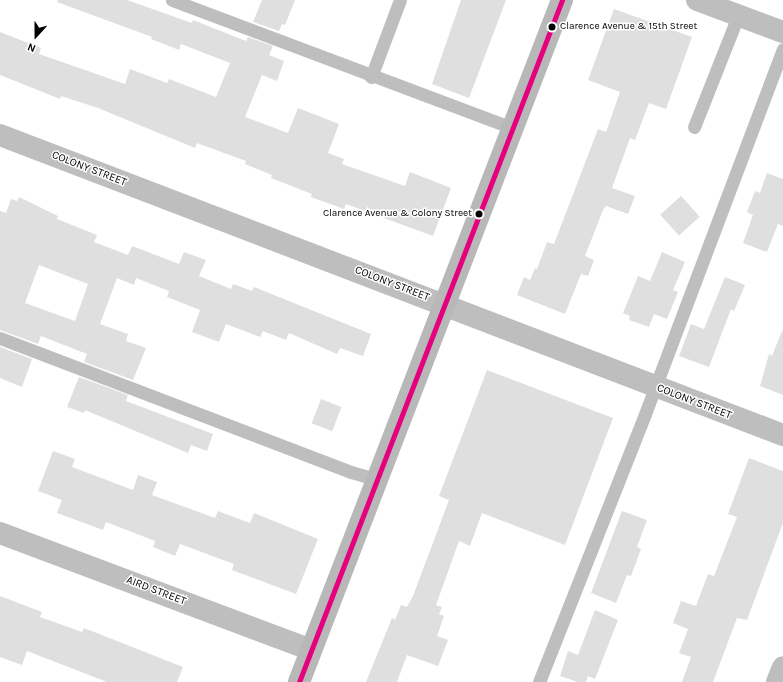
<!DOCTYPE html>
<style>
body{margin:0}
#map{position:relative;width:783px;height:682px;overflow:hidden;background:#fff;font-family:Karla,sans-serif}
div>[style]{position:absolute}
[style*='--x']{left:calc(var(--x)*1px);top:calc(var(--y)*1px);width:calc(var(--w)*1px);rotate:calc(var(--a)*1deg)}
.building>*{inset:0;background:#dfdfdf;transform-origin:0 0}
.lane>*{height:13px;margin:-6.5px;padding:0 6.5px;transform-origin:6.5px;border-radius:6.5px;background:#bebebe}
.street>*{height:22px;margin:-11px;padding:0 11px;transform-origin:11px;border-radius:11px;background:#bebebe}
.secondary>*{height:22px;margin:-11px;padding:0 11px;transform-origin:11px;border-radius:11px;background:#b8b8b8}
.bus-1>*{height:5px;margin:-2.5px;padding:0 2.5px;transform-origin:2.5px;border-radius:2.5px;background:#e5007d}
.dots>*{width:11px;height:11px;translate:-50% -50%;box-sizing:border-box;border:2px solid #fff;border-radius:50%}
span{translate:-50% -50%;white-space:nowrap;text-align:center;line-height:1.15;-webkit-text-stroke:3px #fff;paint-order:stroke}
.bus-label{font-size:10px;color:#000}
.left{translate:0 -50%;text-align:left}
.right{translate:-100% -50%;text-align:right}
.street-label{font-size:11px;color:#000}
.north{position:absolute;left:16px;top:16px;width:40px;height:40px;-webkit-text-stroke:3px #fff;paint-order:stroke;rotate:201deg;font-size:11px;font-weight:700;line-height:16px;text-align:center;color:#000}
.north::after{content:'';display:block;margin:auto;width:14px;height:18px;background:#000;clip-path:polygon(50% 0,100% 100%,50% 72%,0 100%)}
</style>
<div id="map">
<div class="building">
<i style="clip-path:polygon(58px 0,127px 0,192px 23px,193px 20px,246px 41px,248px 37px,273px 46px,269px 55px,284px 61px,277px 81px,262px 75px,245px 117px,288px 133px,298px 108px,339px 124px,328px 153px,344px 159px,342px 164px,405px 186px,410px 172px,451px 188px,433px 236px,346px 204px,344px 209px,311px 197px,312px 194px,271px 178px,272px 175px,245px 164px,246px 161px,197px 143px,195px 148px,98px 108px,61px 96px,60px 99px,0 75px,0 32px,41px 48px,39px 54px,125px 84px,130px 69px,167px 83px,169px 79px,216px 97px,230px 63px,181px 44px,179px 50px,151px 39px,152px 37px,57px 2px)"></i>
<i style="clip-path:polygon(262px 0,295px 0,285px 25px,282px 24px,279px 31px,253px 22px)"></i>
<i style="clip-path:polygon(461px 0,506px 0,469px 98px,432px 84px)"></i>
<i style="clip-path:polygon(614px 9px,692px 37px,666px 109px,649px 103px,635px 140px,630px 138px,612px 188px,635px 196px,628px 214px,606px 206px,603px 210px,585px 256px,594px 260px,588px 276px,581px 274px,565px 314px,517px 295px,524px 277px,530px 280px,535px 268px,537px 269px,547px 242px,554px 244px,598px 129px,606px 132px,620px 92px,588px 80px)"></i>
<i style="clip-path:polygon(767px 173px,783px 179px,783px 226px,778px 224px,767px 252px,743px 243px,753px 215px,747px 212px,755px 191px,760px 193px)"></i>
<i style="left:681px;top:196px;width:28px;height:28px;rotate:48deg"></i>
<i style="clip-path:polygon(evenodd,19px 197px,58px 216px,57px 219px,97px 235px,94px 242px,128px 255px,132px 246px,179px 264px,184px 252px,206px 260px,199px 276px,231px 289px,233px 284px,252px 291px,254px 287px,371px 334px,363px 356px,340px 348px,337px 354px,289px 333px,286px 340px,263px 331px,260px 337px,226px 324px,219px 342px,192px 332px,200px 310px,167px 297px,169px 291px,136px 278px,134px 285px,117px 278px,100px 324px,128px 334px,126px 341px,146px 348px,133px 380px,84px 362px,87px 354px,41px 336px,38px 344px,0 330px,0 211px,6px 213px,11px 199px,17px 201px,19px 197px,39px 265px,88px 284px,75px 321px,25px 303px,39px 265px)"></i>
<i style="clip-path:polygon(662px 252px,685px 262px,673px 290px,678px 292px,667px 319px,654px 314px,649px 327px,629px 320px,630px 316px,623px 313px,638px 276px,650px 281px)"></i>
<i style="clip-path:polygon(725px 277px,745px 285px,734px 311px,731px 309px,709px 367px,679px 356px,691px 324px,704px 329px)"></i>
<i style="clip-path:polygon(782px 331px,783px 331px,783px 395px,760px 386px,769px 354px,772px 356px)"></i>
<i style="clip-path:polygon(0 347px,32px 359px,22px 387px,0 378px)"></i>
<i style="clip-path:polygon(487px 370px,613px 418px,565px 545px,482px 513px,470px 546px,459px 541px,436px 605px,442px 607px,439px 614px,444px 616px,437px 636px,448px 640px,438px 666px,407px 655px,397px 682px,366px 682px,392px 618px,395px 620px,401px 605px,407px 607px,413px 596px,449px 500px,439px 496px)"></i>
<i style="clip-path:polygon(79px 377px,128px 395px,126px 401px,213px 434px,207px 451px,191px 445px,188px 453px,85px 410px,84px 413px,67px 407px)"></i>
<i style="left:321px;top:399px;width:22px;height:26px;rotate:21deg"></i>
<i style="clip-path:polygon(53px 451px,75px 459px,72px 467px,133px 490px,138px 475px,157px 482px,152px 495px,215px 518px,218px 511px,250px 523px,254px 513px,318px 539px,296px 594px,232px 570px,234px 564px,180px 544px,175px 556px,153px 547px,155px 541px,106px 522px,103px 530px,57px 513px,62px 500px,38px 491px)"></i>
<i style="clip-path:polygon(749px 458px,783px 471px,783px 523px,747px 620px,737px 618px,713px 682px,682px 682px,691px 657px,679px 653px,688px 629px,673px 623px,681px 601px,696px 606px,708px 574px,714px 576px,737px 517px,728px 514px)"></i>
<i style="clip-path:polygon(622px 511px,647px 520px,637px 547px,641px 549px,631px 576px,627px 575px,616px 603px,591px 593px)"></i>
<i style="clip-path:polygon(0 596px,42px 612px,40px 617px,82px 632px,84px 628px,183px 667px,177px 682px,107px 682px,27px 651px,22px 665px,0 657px)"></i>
<i style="clip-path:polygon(595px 610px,618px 620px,595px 679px,588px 676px,586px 682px,578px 682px,560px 676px,568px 651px,578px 655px)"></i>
</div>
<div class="lane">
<i style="--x:172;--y:0;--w:364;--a:20.6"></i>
<i style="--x:371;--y:77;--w:82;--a:-69.4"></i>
<i style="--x:694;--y:127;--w:119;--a:-68.4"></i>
<i style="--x:0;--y:338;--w:376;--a:20.9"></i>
<i style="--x:351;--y:472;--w:26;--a:16"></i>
<i style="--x:539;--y:682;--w:288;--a:-68.4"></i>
<i style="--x:645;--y:414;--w:390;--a:-69.3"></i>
</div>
<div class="street">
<i style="--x:697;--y:0;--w:92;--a:20.4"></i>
<i style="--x:0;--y:135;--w:839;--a:20.96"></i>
<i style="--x:0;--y:533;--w:332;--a:20.6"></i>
<i style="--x:777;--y:682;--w:16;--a:-68"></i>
</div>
<div class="secondary">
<i style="--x:299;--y:682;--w:731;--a:-68.91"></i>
</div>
<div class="bus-1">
<i style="--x:299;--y:682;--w:731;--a:-68.91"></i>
</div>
<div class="dots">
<i style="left:552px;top:27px;background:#000"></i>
<i style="left:479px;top:214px;background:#000"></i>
</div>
<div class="bus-label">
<span class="left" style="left:560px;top:27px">Clarence Avenue &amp; 15th Street</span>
<span class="right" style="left:472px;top:214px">Clarence Avenue &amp; Colony Street</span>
</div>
<div class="street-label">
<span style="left:89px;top:169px;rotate:21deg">COLONY STREET</span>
<span style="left:392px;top:284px;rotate:21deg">COLONY STREET</span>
<span style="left:694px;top:402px;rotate:21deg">COLONY STREET</span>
<span style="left:156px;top:591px;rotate:21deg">AIRD STREET</span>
</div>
<div class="north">N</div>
</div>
